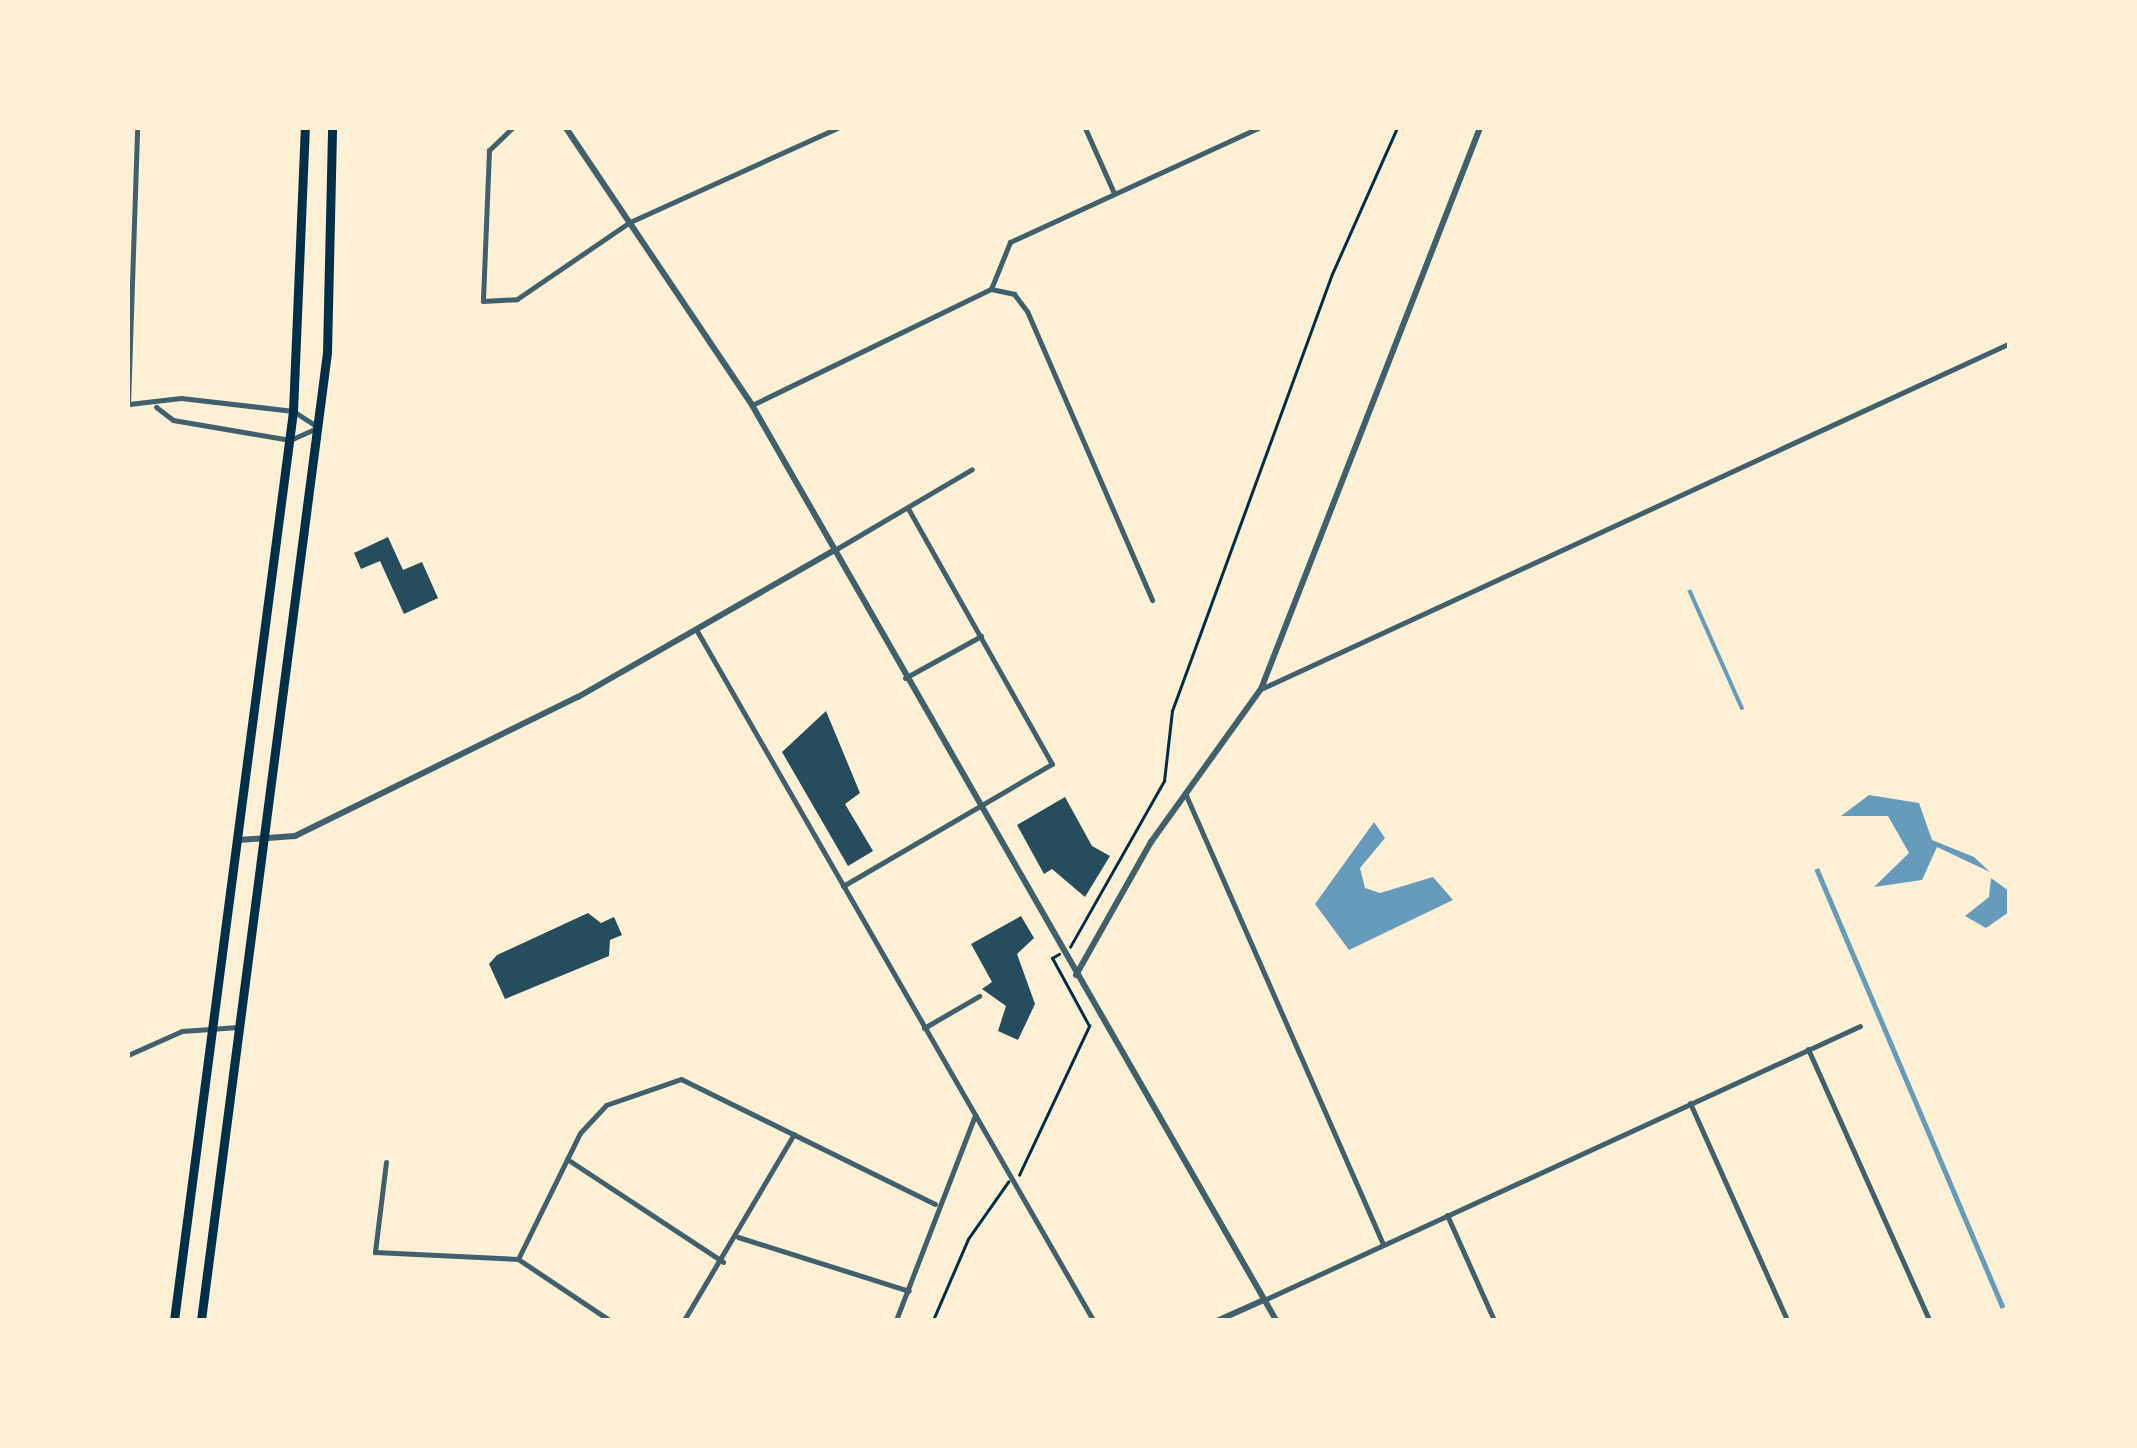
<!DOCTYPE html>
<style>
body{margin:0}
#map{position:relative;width:2137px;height:1448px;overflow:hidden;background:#fdf0d5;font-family:Mulish,sans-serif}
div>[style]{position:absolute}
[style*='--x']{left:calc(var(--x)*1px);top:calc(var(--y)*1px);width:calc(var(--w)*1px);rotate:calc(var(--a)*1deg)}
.water>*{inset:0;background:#669bbc;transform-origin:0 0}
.building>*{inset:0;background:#264d5e}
.path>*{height:2.5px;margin:-1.25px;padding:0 1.25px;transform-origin:1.25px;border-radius:1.25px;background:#003049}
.minor>*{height:5px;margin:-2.5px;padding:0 2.5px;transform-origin:2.5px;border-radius:2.5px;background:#3f606c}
.tertiary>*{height:6px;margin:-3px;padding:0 3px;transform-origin:3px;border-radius:3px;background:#3f606c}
.primary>*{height:9px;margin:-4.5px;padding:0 4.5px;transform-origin:4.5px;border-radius:4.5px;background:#003049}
span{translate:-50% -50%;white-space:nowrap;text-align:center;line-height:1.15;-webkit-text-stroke:10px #fdf0d5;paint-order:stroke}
.frame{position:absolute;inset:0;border:130px solid #fdf0d5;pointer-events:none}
</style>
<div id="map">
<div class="water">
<i style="left:1691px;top:589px;width:131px;height:4px;rotate:66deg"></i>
<i style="clip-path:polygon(1869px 795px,1919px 803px,1932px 840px,1974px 857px,1990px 872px,1937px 847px,1922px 880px,1874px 887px,1909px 853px,1888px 816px,1841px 816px)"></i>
<i style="clip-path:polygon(1374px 822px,1385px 838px,1360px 868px,1365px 888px,1380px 893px,1433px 877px,1453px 900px,1349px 950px,1315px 904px)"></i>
<i style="left:1819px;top:868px;width:477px;height:5px;rotate:67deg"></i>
<i style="clip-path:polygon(1991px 878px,2009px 891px,2009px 912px,1986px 928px,1965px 916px,1989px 897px)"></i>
</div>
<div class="building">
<i style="clip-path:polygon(388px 537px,403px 570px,422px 562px,438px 598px,404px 614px,380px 561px,361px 569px,354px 553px)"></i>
<i style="clip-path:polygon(826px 711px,860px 793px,845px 804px,873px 851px,848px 866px,782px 752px)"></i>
<i style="clip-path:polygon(1065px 797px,1092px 846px,1110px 856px,1085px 897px,1052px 869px,1044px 874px,1017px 825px)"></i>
<i style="clip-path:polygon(588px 913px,601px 923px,614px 917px,622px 935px,610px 940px,609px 956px,505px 999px,489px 964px,497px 955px)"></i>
<i style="clip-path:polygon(1021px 916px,1034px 938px,1017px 954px,1035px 1004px,1018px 1040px,998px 1031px,1006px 1006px,982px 989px,992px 982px,971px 944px)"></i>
</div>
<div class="path">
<i style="--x:1070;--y:947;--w:191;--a:-60.5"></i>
<i style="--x:1164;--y:781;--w:70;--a:-83.5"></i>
<i style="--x:1172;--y:711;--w:465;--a:-69.9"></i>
<i style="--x:1332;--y:274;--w:160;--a:-66"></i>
<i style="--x:1019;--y:1175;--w:165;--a:-64.8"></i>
<i style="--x:1089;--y:1026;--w:77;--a:-118.6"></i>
<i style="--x:1052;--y:958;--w:8;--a:-30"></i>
<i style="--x:933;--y:1320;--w:88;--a:-66.6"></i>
<i style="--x:968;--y:1239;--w:70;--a:-54.9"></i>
</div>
<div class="minor">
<i style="--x:512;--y:128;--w:32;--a:136"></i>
<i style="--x:489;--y:150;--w:151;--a:92.3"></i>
<i style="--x:483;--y:301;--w:34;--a:-3"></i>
<i style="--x:517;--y:299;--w:137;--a:-34.3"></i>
<i style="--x:630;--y:222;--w:227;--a:-24.4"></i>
<i style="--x:1085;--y:128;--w:71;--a:66"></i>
<i style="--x:991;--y:289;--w:24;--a:12"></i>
<i style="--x:1014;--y:294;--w:21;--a:53"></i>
<i style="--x:1027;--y:311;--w:315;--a:66.6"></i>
<i style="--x:128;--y:404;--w:276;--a:-88.1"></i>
<i style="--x:129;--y:404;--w:52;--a:-6.6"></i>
<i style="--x:181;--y:398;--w:113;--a:6.6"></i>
<i style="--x:293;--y:411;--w:27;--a:33"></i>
<i style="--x:752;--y:405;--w:266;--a:-25.9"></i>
<i style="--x:991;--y:289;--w:51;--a:-68"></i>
<i style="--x:1010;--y:242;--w:273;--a:-24.7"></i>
<i style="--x:156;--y:407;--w:21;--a:37"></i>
<i style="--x:173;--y:420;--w:119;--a:9.7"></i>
<i style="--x:290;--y:440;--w:27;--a:-24"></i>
<i style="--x:833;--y:551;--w:161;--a:-30.5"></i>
<i style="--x:697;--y:631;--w:795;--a:60.11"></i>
<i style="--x:905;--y:678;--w:87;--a:-28.9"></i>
<i style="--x:1263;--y:688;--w:823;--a:-24.79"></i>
<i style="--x:1185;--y:793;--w:493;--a:66.3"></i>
<i style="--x:843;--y:886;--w:242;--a:-30.3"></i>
<i style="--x:1052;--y:764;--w:294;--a:-119.4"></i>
<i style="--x:924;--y:1028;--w:64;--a:-30.2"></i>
<i style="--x:1808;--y:1049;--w:297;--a:65.9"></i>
<i style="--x:128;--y:1055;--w:59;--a:-24"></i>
<i style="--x:182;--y:1031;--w:56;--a:-4.1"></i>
<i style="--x:1690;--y:1103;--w:238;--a:65.9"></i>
<i style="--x:567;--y:1159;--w:187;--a:33.4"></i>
<i style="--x:386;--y:1162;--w:91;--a:97"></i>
<i style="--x:375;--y:1252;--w:143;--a:2.8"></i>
<i style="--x:518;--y:1259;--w:110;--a:33.8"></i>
<i style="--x:1447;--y:1215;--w:115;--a:65.9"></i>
<i style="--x:738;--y:1237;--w:179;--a:17.5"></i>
<i style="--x:518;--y:1259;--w:140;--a:-63.8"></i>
<i style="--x:580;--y:1133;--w:38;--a:-47"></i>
<i style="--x:606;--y:1105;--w:79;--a:-19.1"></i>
<i style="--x:681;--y:1079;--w:283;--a:26.2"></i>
<i style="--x:1264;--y:1300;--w:656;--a:-24.69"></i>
<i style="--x:684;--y:1320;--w:216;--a:-59.4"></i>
<i style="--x:896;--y:1320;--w:220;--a:-68.9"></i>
</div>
<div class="tertiary">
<i style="--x:566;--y:128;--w:334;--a:56.1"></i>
<i style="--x:752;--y:405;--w:1054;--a:60.2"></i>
<i style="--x:239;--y:840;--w:56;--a:-4.1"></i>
<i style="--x:295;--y:836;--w:315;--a:-26.2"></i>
<i style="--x:578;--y:697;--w:294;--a:-29.8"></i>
<i style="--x:1076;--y:975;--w:153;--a:-60.6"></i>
<i style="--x:1151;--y:842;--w:188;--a:-54.3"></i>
<i style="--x:1261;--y:689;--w:602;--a:-68.68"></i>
<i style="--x:1219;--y:1320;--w:49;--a:-24"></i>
</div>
<div class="primary">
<i style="--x:174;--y:1320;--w:917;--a:-82.54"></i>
<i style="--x:293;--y:411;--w:283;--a:-87.6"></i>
<i style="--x:201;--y:1320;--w:976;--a:-82.58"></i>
<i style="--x:327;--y:352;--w:224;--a:-88.7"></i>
</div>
<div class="frame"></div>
</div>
